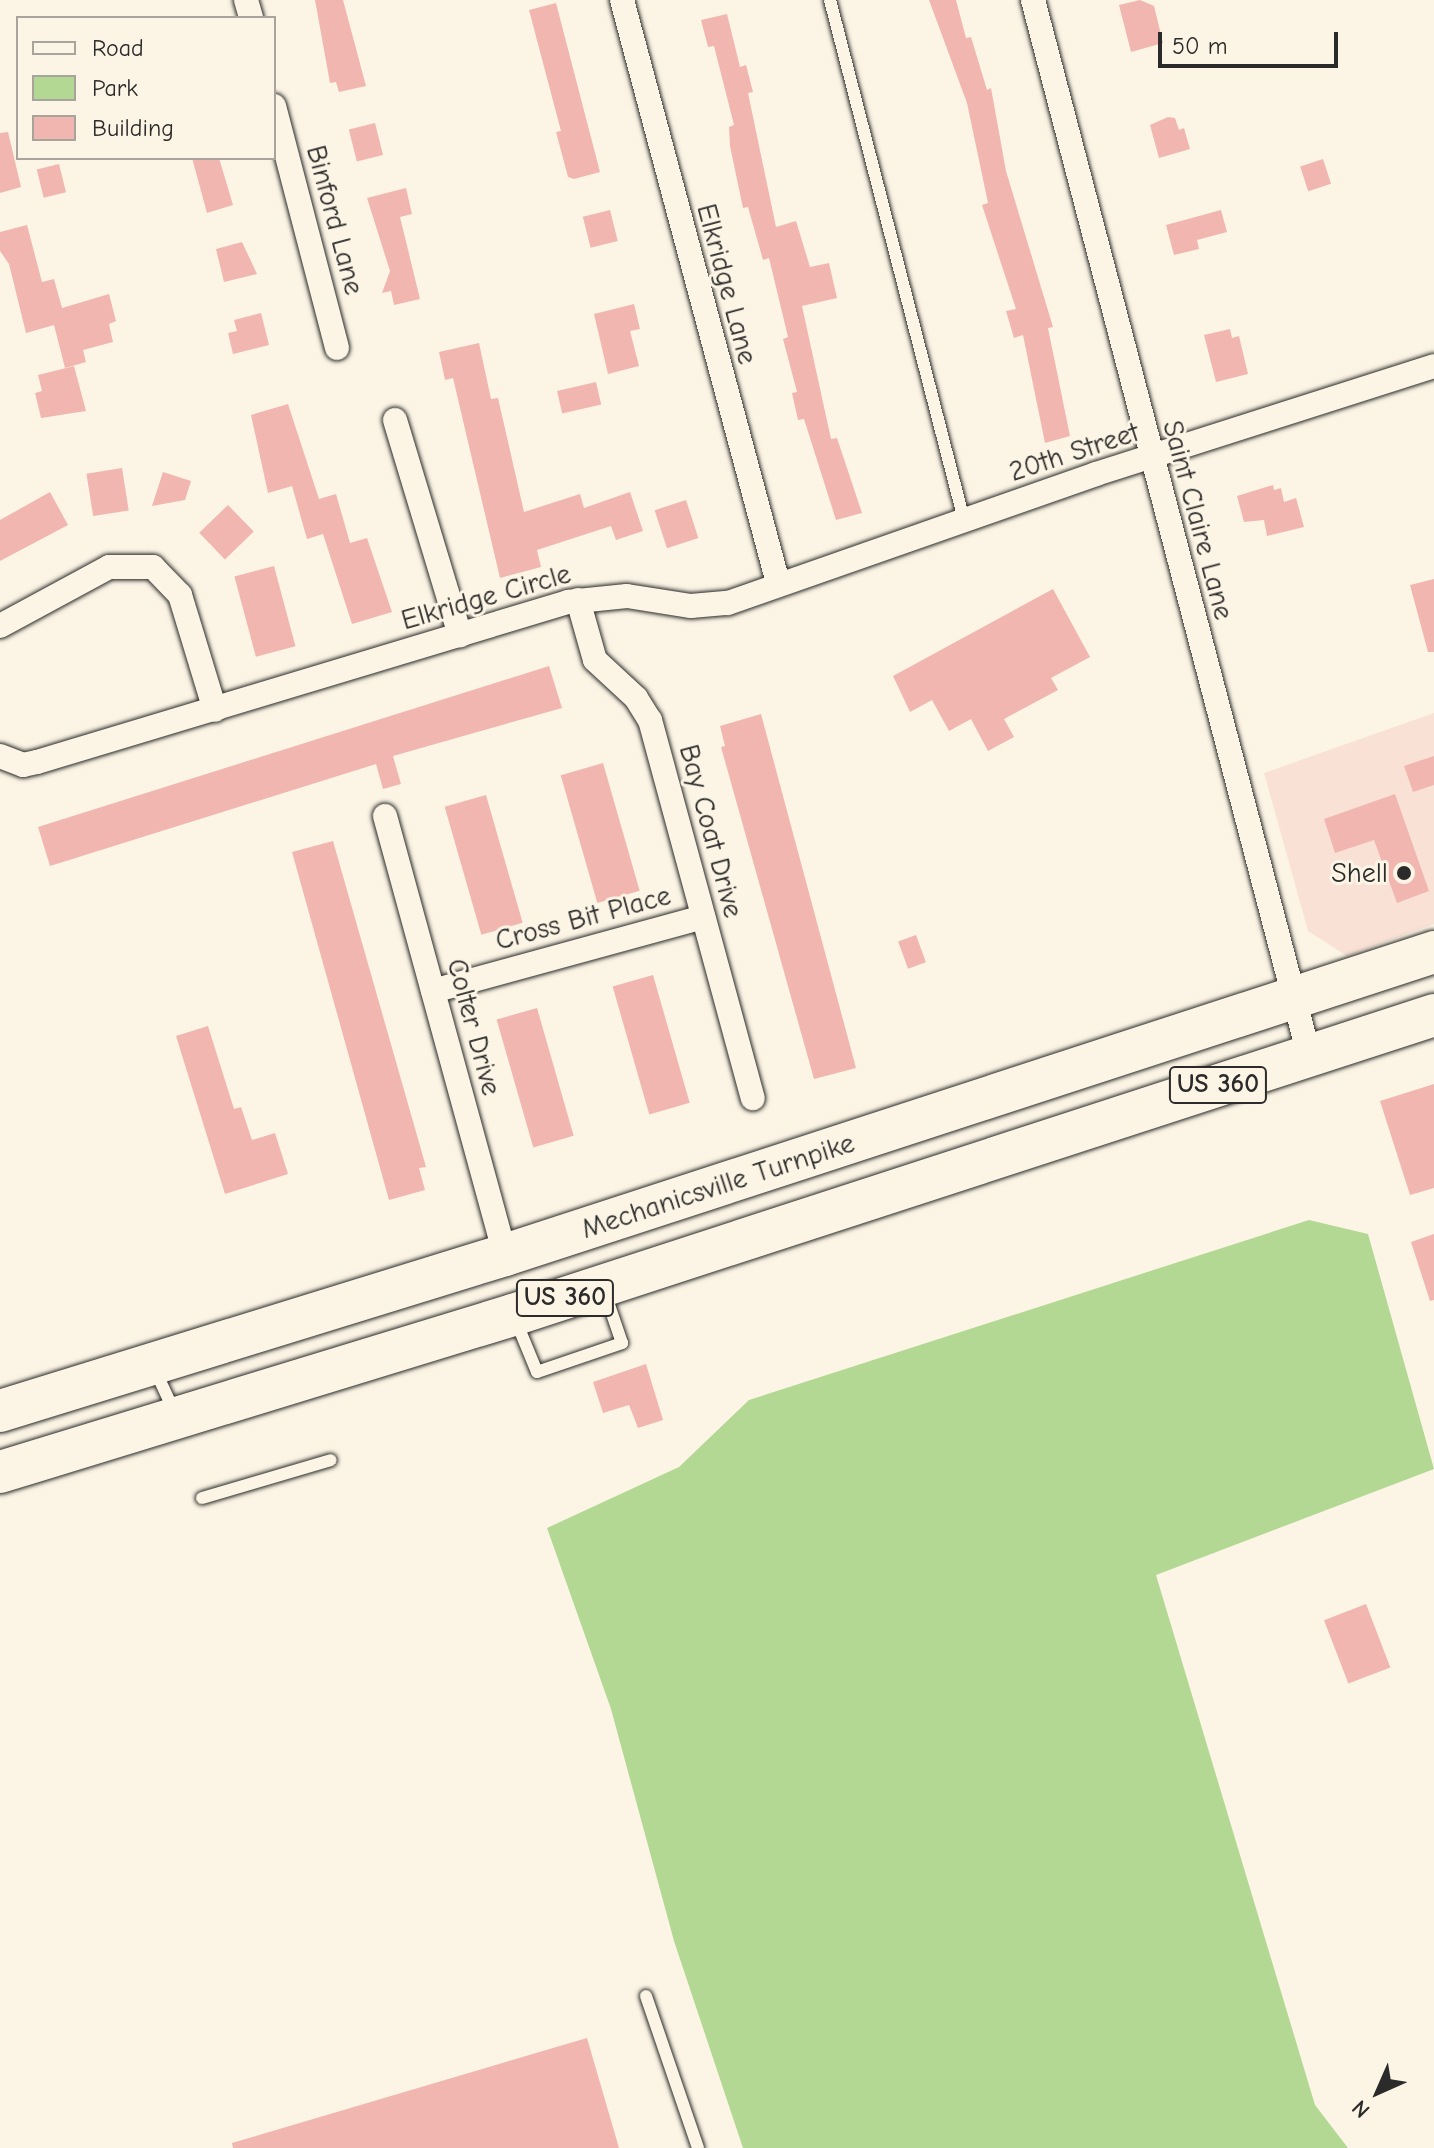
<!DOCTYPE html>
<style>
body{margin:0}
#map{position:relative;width:1434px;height:2148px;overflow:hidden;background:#fcf5e5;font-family:"Comic Neue",sans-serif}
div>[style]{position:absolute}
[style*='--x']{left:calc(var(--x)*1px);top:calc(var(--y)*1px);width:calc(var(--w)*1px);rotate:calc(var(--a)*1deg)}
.built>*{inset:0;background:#f9e2d5}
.green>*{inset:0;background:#b2d894}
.building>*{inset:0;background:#f1b6af;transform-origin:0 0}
.roads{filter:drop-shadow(0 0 2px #2b2b2b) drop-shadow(0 0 2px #2b2b2b)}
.service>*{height:12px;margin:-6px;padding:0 6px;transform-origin:6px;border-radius:6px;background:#fcf5e5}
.minor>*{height:24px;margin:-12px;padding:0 12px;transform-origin:12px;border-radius:12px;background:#fcf5e5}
.trunk>*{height:42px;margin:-21px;padding:0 21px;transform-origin:21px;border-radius:21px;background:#fcf5e5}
.dots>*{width:22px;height:22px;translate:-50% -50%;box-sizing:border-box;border:4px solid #fcf5e5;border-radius:50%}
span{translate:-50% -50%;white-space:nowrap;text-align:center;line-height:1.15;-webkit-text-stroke:6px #fcf5e5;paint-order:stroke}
.shield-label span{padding:2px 6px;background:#fcf5e5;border:2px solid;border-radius:6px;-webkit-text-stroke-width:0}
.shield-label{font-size:26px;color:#2b2b2b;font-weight:700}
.street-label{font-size:28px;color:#2b2b2b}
.poi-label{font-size:28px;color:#2b2b2b}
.right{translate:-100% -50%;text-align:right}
.legend{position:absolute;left:16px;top:16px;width:260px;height:144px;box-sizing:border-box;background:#fcf5e5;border:2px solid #a8a49b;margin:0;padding:10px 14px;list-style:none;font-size:24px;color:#2b2b2b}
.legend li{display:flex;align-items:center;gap:16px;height:40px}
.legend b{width:40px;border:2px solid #a8a49b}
.north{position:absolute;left:1338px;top:2052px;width:80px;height:80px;-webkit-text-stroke:6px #fcf5e5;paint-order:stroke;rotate:225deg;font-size:22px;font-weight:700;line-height:32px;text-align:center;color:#2b2b2b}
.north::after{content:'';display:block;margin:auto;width:28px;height:36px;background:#2b2b2b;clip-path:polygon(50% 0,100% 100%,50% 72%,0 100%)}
.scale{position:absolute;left:1158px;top:32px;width:180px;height:36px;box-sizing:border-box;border:4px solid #2b2b2b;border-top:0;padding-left:10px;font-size:24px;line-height:28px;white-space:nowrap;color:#2b2b2b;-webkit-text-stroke:6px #fcf5e5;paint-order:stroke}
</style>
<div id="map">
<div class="built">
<i style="clip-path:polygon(1434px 713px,1434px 924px,1347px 956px,1308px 931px,1264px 773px)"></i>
</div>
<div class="green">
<i style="clip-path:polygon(1309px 1220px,1368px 1234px,1434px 1469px,1156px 1575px,1315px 2105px,1348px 2148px,743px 2148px,674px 1941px,611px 1709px,547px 1528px,679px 1467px,749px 1400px)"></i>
</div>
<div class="building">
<i style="clip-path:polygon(315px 0,343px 0,366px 86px,339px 92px,336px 82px,330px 83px)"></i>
<i style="clip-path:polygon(929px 0,956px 0,966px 38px,971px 37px,987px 90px,991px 88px,1006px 171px,1053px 327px,1048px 328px,1070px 436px,1045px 443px,1023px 335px,1014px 338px,1006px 311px,1016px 309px,982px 205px,988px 203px,967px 103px)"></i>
<i style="clip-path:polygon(1140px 0,1154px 6px,1163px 43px,1131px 52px,1119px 5px)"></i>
<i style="clip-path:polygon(556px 3px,600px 172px,574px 179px,568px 177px,556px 132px,561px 131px,529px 10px)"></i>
<i style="clip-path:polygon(727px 14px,740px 67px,746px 65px,753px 92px,748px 93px,776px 227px,796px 221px,810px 267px,829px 263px,837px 298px,802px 306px,831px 439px,837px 438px,862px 513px,836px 520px,804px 419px,798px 420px,792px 393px,797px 392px,783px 339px,788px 337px,769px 258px,763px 260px,748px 207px,743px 208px,730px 146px,729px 127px,734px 125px,714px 46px,708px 47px,701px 20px)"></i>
<i style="clip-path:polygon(1168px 117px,1175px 118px,1179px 130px,1184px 128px,1190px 149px,1159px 158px,1150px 125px)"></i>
<i style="left:375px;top:123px;width:33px;height:27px;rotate:76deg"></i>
<i style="clip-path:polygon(8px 132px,21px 187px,0 193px,0 133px)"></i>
<i style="clip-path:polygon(192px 158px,219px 158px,233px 205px,207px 213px)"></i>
<i style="left:1323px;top:159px;width:26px;height:24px;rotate:72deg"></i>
<i style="left:59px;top:164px;width:29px;height:23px;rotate:76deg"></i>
<i style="clip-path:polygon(406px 188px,412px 214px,400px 217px,420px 299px,394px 305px,391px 291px,382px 293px,390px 271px,367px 198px)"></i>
<i style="left:610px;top:210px;width:32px;height:28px;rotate:76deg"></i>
<i style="clip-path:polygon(1221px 210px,1227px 232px,1197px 240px,1199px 249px,1174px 255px,1166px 225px)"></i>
<i style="clip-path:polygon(27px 225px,42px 282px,54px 279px,62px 308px,109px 294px,116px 321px,109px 324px,113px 342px,83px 350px,86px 362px,65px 368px,54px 325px,26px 333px,9px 264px,0 251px,0 232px)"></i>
<i style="clip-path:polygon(242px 242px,257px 274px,224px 282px,216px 249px)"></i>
<i style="clip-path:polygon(634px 304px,640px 329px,630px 331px,639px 366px,608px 374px,594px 314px)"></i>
<i style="clip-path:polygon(261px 313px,269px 345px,233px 354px,228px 333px,237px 331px,234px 320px)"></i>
<i style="clip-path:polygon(1230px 329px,1232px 338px,1239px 336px,1248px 374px,1216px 382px,1204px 335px)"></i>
<i style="clip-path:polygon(479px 343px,491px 399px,498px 398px,524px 512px,580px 494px,584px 508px,630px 492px,643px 531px,616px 540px,611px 526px,537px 550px,541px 567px,500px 578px,453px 378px,445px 380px,439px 352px)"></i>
<i style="clip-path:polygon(74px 366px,86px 411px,41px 418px,35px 393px,42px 391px,38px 375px)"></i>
<i style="left:596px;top:382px;width:23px;height:40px;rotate:77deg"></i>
<i style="clip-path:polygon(288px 404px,319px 499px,336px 494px,350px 543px,367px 538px,392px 612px,352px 624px,323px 534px,307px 539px,292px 486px,268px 493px,251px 415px)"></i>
<i style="left:122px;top:468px;width:43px;height:36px;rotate:81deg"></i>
<i style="clip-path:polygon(163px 472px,191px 481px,185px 500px,152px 506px)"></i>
<i style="clip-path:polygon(1273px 485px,1274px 490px,1281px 488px,1284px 502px,1296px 498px,1304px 527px,1267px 536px,1264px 520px,1244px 522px,1237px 496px)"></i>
<i style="clip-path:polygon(50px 492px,68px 525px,0 561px,0 520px)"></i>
<i style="left:686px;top:500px;width:40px;height:33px;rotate:72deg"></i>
<i style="left:228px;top:505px;width:37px;height:40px;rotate:46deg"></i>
<i style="left:274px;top:566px;width:83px;height:41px;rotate:75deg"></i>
<i style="clip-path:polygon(1434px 579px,1434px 652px,1428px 652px,1410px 585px)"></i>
<i style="clip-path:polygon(1053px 589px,1090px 657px,1051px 678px,1058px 690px,1004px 719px,1014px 737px,988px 751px,971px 719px,949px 731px,932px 700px,910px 712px,893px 676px)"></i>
<i style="clip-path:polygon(549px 666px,562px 708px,393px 756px,401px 784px,383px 789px,376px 764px,50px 866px,38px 827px)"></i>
<i style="clip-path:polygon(761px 714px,856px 1068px,814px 1079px,721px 747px,725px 746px,720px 726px)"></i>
<i style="clip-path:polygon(1434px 756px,1434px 785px,1413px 792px,1404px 766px)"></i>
<i style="left:603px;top:763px;width:133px;height:44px;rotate:74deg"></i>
<i style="clip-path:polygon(1395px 794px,1429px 891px,1397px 903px,1374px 840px,1335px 853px,1324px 819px)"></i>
<i style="left:486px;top:795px;width:133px;height:43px;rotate:74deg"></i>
<i style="clip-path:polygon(333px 841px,426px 1167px,419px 1168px,425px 1190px,389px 1200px,292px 852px)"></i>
<i style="left:916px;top:935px;width:29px;height:19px;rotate:70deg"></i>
<i style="left:653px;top:975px;width:133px;height:42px;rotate:74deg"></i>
<i style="left:537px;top:1008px;width:133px;height:42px;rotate:74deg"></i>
<i style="clip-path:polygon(208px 1026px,234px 1109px,241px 1107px,252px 1140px,275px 1133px,288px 1174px,225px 1194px,176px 1036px)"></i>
<i style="clip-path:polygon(1434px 1084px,1434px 1188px,1410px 1195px,1380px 1101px)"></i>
<i style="clip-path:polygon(1434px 1234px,1434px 1300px,1430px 1301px,1411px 1242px)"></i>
<i style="clip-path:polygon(646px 1364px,663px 1420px,638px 1428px,629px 1405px,603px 1413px,593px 1382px)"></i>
<i style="left:1366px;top:1604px;width:68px;height:45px;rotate:69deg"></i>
<i style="clip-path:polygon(587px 2038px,619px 2148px,233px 2148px,232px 2143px)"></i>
</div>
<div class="roads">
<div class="service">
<i style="--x:830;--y:0;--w:537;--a:75.55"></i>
<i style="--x:516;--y:1321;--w:55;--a:67.6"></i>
<i style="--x:537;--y:1372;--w:90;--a:-18.8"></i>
<i style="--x:622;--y:1343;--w:53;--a:-108.8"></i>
<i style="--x:155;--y:1370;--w:45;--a:65.1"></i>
<i style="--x:202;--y:1498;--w:134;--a:-16.4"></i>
<i style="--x:646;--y:1996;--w:161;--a:71.1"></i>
</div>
<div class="minor">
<i style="--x:246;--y:0;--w:19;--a:74"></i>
<i style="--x:622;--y:0;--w:604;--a:75.02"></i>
<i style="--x:1033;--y:0;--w:1091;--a:75.34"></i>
<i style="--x:274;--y:106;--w:250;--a:75.4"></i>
<i style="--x:395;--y:420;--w:225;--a:73.2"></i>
<i style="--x:578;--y:600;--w:62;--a:74.2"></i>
<i style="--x:595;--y:660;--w:56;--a:42.8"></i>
<i style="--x:636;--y:698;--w:26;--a:58"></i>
<i style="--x:650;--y:720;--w:392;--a:74.8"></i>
<i style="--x:0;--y:626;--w:124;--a:-28.4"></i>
<i style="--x:109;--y:567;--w:44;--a:0"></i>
<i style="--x:153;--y:567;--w:39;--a:46"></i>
<i style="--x:180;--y:595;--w:120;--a:73.1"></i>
<i style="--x:0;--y:756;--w:25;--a:21"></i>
<i style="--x:23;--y:765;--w:14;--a:-12"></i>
<i style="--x:37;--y:762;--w:555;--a:-16.77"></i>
<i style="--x:568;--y:602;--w:59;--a:-5.8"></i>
<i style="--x:627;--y:596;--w:65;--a:8.9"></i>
<i style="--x:691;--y:606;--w:37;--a:-5"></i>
<i style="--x:728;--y:603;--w:390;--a:-19.3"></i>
<i style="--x:1096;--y:474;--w:355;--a:-17.7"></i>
<i style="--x:385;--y:816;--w:455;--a:74.7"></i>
<i style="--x:433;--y:991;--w:280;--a:-15.3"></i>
</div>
<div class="trunk">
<i style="--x:0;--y:1411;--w:529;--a:-17.17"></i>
<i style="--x:505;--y:1255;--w:977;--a:-18.06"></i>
<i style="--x:0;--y:1472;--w:536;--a:-17.02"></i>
<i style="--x:513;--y:1315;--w:969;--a:-18.04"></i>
</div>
</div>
<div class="dots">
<i style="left:1404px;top:873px;background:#2b2b2b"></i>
</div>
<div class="shield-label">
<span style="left:1218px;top:1085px">US 360</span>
<span style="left:565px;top:1298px">US 360</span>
</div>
<div class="street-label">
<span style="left:335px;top:220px;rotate:75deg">Binford Lane</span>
<span style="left:727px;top:284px;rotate:75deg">Elkridge Lane</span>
<span style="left:1074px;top:452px;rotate:-18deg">20th Street</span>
<span style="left:1198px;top:520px;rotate:75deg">Saint Claire Lane</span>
<span style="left:486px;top:597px;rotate:-16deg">Elkridge Circle</span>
<span style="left:711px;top:831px;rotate:75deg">Bay Coat Drive</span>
<span style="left:583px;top:918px;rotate:-15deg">Cross Bit Place</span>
<span style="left:474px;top:1027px;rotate:75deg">Colter Drive</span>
<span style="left:718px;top:1186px;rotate:-18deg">Mechanicsville Turnpike</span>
</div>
<div class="poi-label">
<span class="right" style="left:1388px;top:873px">Shell</span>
</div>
<ul class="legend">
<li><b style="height:10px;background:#fcf5e5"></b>Road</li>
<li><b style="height:22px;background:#b2d894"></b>Park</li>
<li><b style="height:22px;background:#f1b6af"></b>Building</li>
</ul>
<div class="north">N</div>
<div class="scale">50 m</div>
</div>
